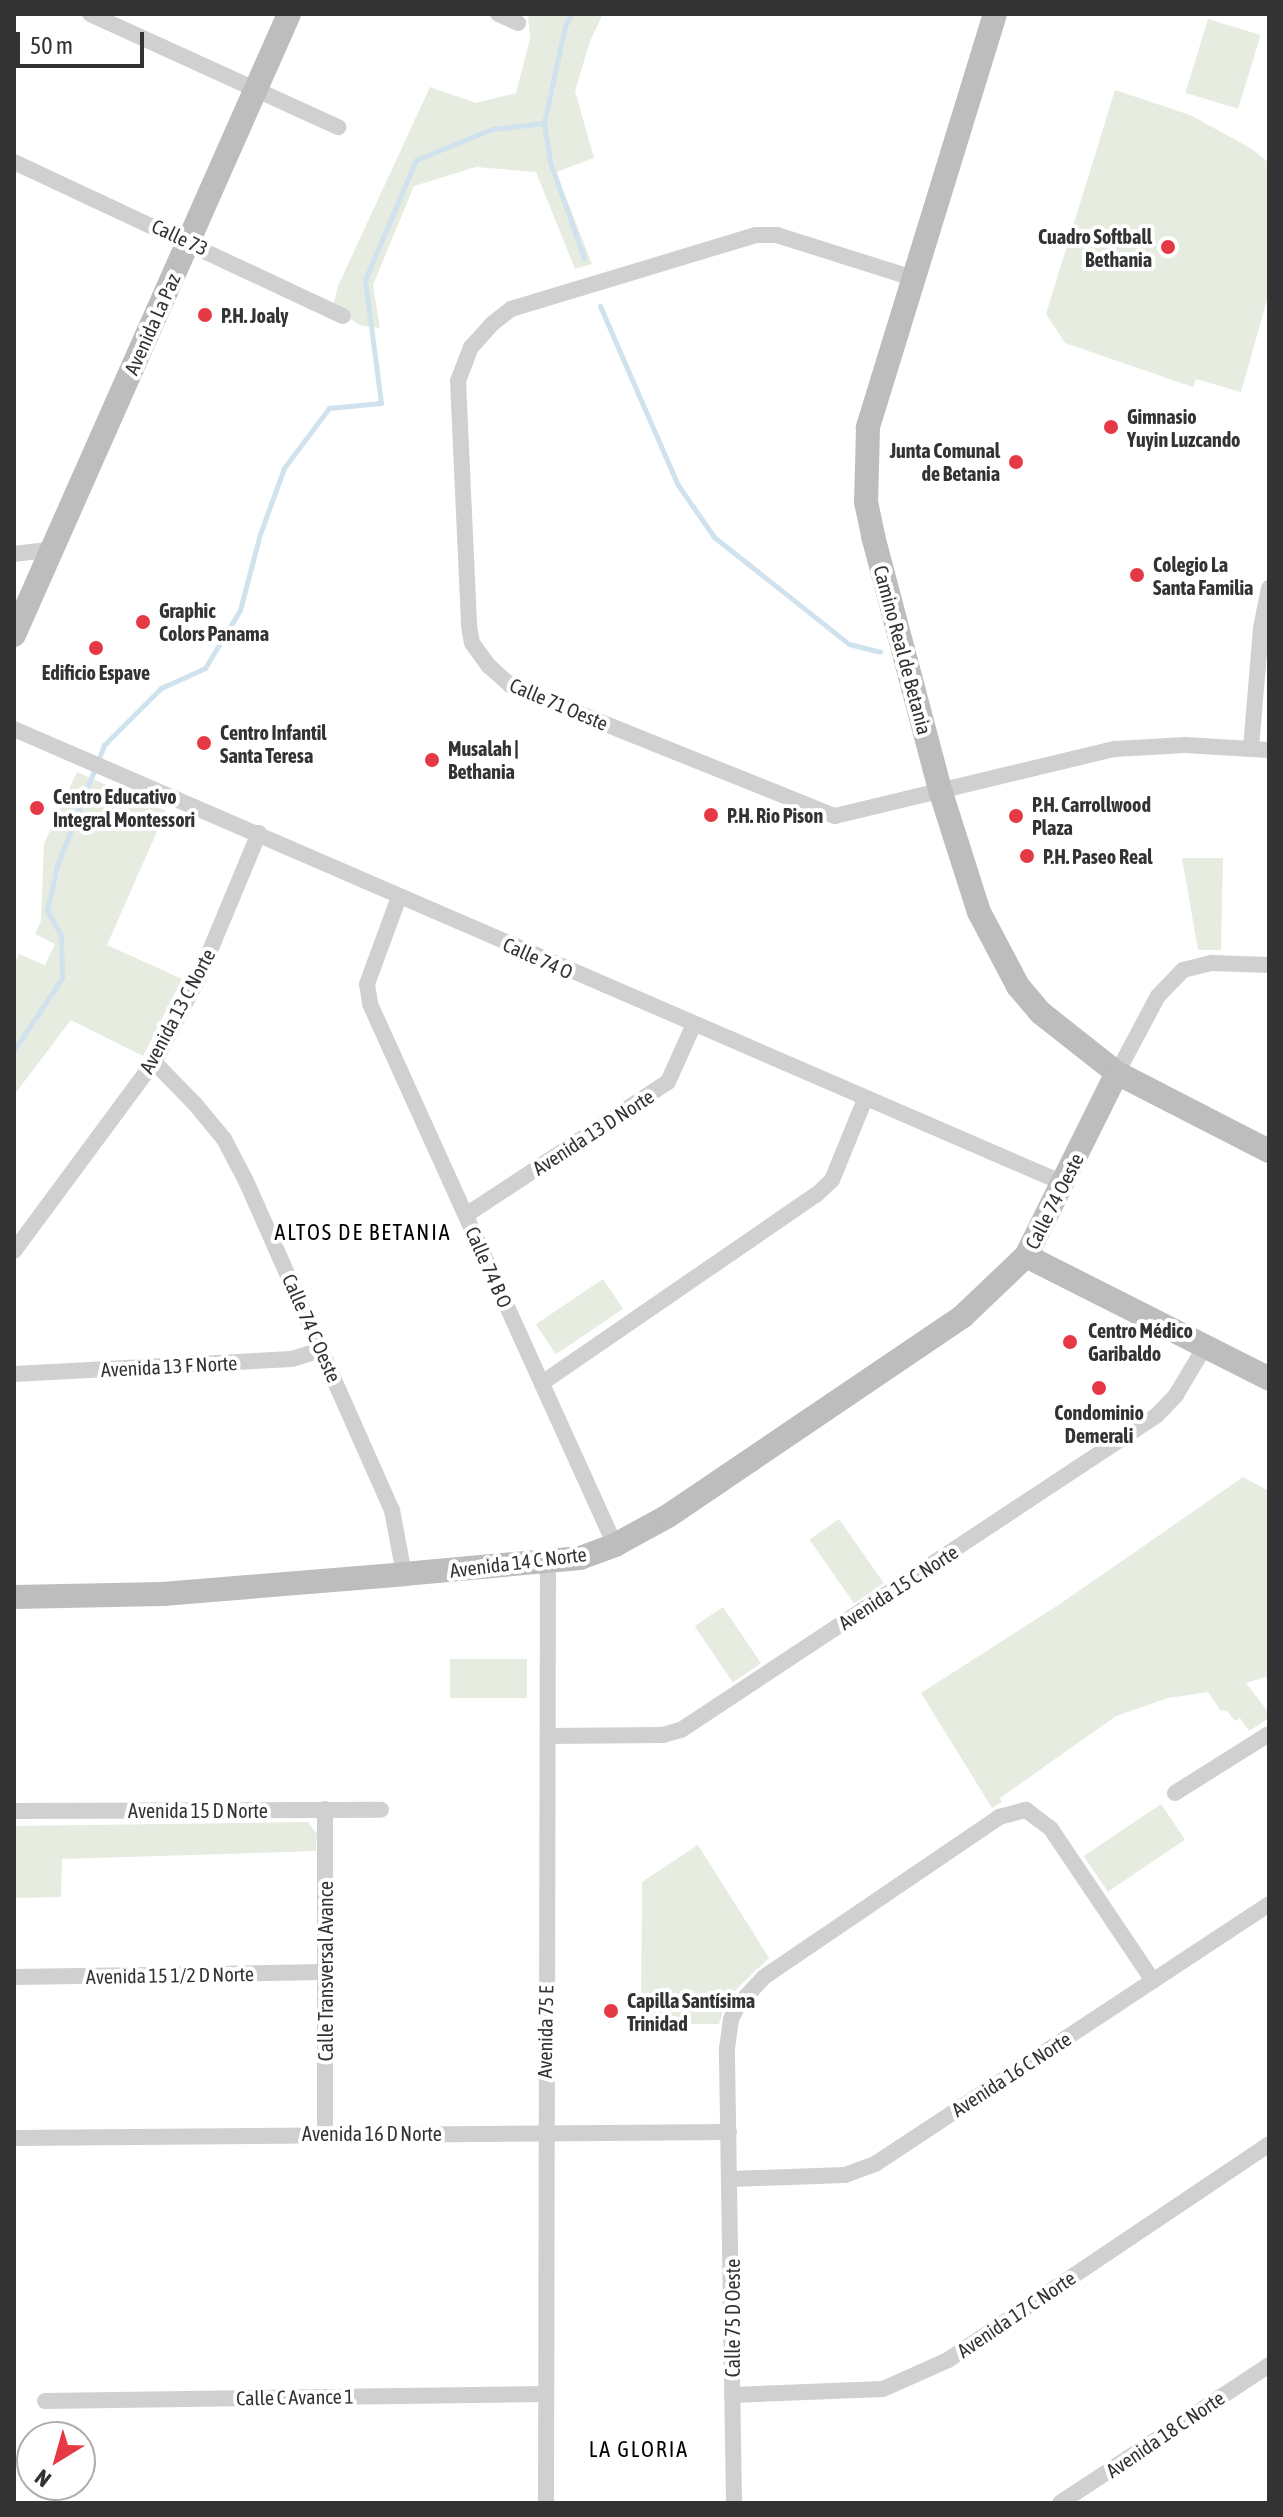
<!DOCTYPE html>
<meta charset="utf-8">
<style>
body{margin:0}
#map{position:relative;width:1283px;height:2517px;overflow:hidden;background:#fff;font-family:"Asap Condensed",sans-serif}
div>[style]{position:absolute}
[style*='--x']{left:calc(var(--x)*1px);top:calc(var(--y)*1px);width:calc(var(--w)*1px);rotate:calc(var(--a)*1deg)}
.green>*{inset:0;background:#e6ecdf;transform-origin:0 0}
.stream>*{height:5px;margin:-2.5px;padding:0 2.5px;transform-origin:2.5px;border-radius:2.5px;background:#cfe2ee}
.street>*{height:16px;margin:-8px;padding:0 8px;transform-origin:8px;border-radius:8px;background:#d0d0d0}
.secondary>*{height:24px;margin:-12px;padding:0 12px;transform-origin:12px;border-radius:12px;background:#bdbdbd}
.dots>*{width:22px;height:22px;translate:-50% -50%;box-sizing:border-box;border:4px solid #fff;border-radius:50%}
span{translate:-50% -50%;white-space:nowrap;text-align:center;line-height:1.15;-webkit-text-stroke:8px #fff;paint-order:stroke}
.poi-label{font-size:20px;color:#333;font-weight:700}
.right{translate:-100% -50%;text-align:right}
.left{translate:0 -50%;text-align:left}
.street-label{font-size:20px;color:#333}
.neighbourhood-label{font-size:22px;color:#000;letter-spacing:2px}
.frame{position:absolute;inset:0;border:16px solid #333;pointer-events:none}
.north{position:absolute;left:16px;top:2421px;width:80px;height:80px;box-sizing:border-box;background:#fff;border:2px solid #adadad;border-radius:50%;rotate:217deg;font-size:22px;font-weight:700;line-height:32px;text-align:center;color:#333}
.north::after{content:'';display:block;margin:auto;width:28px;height:36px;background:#e63946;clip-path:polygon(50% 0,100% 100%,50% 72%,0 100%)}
.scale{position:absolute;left:16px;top:32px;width:128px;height:36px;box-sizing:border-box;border:4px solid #333;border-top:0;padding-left:10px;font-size:24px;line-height:28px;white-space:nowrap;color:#333;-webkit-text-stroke:6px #fff;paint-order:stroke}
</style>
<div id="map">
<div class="green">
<i style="clip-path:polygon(528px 14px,603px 14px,590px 41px,575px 91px,594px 158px,556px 172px,592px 264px,575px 269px,536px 172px,476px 167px,414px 186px,373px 285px,380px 328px,359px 325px,333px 306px,338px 286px,430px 87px,476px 103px,516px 93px,530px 39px)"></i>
<i style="left:1208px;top:19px;width:55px;height:77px;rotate:17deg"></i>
<i style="clip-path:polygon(1115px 90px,1190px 115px,1252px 149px,1269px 163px,1269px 293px,1241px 392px,1196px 379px,1193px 387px,1065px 343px,1046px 314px)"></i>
<i style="clip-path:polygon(77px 772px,166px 811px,107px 945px,182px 979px,143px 1056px,71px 1020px,14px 1095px,14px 965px,19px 954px,45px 965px,55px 944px,35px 934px,41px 921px,44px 844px)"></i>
<i style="clip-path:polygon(1182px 858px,1223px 858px,1221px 950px,1198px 950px)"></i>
<i style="left:603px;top:1279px;width:36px;height:81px;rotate:56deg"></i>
<i style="clip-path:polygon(1243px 1477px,1269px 1491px,1269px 1676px,1246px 1683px,1269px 1713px,1269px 1718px,1249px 1731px,1240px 1718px,1235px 1721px,1227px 1711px,1220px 1710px,1208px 1692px,1168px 1698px,1116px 1716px,1000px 1798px,1002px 1802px,992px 1808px,921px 1693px,1060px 1604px)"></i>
<i style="left:839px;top:1519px;width:78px;height:36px;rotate:55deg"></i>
<i style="left:723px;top:1607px;width:68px;height:34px;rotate:56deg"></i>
<i style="left:450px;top:1659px;width:77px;height:39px"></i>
<i style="left:1161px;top:1804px;width:43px;height:93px;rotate:56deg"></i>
<i style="clip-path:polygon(308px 1822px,317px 1834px,316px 1851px,62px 1859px,61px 1897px,14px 1898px,14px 1826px)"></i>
<i style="clip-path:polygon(698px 1845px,769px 1958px,727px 1998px,719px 2024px,641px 2024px,642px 1882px)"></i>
</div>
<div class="stream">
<i style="--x:544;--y:123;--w:39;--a:81"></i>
<i style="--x:550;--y:162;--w:102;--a:70.5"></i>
<i style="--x:600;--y:306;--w:195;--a:66.5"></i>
<i style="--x:678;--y:485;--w:63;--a:55.3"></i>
<i style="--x:714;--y:537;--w:172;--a:38.4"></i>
<i style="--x:849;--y:644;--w:32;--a:14"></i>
<i style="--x:14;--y:1050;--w:87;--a:-56.3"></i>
<i style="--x:62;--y:978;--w:43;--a:-91.3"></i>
<i style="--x:61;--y:935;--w:28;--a:-120"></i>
<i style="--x:47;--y:911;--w:46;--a:-77.5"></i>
<i style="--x:57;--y:866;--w:130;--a:-68.8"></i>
<i style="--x:104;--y:745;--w:81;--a:-45"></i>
<i style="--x:161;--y:688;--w:48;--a:-24.4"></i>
<i style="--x:205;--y:668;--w:68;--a:-58.9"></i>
<i style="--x:240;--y:610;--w:79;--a:-75.3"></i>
<i style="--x:260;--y:534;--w:70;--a:-70"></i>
<i style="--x:284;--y:468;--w:75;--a:-53.1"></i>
<i style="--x:329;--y:408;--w:52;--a:-5.5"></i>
<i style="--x:381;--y:403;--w:124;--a:-97.4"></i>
<i style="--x:365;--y:280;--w:130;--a:-67"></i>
<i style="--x:416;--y:160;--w:82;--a:-22.2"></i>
<i style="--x:492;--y:129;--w:52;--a:-6.6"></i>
<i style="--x:544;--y:123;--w:99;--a:-77.8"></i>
<i style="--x:565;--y:26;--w:13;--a:-63"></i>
</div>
<div class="street">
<i style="--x:90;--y:14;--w:273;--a:24.5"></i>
<i style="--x:498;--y:14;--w:22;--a:24"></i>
<i style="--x:14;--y:162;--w:363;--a:25.1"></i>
<i style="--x:913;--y:278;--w:143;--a:-162.5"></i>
<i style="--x:777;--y:235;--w:21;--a:180"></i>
<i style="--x:756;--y:235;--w:256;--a:163.2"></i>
<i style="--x:511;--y:309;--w:24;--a:142"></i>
<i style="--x:492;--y:324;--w:31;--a:132"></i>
<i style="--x:471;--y:347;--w:36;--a:111"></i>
<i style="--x:458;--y:381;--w:245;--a:87.4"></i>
<i style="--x:469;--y:626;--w:17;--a:80"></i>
<i style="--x:472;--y:643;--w:29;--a:54"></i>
<i style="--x:489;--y:666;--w:30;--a:42"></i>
<i style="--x:511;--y:686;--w:349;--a:21.9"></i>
<i style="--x:835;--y:816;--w:288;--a:-13.5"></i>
<i style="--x:1115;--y:749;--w:70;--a:-3.3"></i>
<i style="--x:1185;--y:745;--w:84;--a:3.4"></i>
<i style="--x:14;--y:554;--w:38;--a:-7"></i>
<i style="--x:14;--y:729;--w:1143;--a:23.4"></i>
<i style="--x:1251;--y:748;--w:120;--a:-85.2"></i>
<i style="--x:1261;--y:628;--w:41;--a:-78.7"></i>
<i style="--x:399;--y:897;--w:93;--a:110.2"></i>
<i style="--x:367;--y:984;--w:20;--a:81"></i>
<i style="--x:370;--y:1004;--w:594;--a:65.64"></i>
<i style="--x:154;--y:1062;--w:59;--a:45.7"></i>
<i style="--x:195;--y:1104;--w:45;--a:50.4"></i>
<i style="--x:224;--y:1139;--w:47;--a:62.4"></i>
<i style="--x:246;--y:1181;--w:360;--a:66.1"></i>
<i style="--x:392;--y:1510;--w:65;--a:79.4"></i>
<i style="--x:1117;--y:1073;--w:87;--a:-62"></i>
<i style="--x:1158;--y:996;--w:36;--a:-46"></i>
<i style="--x:1183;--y:970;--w:30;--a:-14"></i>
<i style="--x:1212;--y:963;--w:57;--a:2"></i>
<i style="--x:466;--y:1215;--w:242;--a:-33.4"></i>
<i style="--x:668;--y:1082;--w:61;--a:-65.9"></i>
<i style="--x:14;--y:1251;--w:235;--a:-53.5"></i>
<i style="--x:154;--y:1062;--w:96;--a:-62.1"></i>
<i style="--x:199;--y:977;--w:156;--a:-67.4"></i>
<i style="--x:14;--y:1374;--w:278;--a:-3.1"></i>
<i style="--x:292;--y:1359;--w:31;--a:-17"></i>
<i style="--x:542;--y:1383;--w:332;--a:-34.5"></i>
<i style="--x:816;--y:1195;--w:22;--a:-43"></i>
<i style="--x:832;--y:1180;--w:87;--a:-67.8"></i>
<i style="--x:548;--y:1736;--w:115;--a:-0.5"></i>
<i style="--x:663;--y:1735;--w:19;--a:-16"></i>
<i style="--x:681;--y:1730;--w:569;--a:-33.47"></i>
<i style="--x:1156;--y:1416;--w:29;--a:-46"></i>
<i style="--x:1176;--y:1395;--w:55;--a:-59.2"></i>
<i style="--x:1175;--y:1793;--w:109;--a:-32.2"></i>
<i style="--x:1267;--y:1735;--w:4;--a:56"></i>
<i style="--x:14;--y:1811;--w:367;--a:-0.2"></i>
<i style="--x:14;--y:1977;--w:312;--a:-0.9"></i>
<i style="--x:325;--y:2133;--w:324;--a:-90"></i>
<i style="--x:14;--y:2138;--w:715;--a:-0.48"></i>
<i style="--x:731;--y:2179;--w:114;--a:-2"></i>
<i style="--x:845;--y:2175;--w:32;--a:-20"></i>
<i style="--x:875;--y:2164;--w:472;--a:-33.4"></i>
<i style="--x:732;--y:2395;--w:151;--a:-2.3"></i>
<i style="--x:883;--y:2389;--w:71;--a:-24"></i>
<i style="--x:948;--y:2360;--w:387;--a:-33.9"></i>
<i style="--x:45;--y:2401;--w:501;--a:-0.8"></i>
<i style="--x:546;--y:2503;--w:942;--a:-89.88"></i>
<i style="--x:734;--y:2503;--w:455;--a:-90.9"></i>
<i style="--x:727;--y:2048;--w:29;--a:-82"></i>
<i style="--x:731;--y:2019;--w:16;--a:-63"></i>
<i style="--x:738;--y:2005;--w:38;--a:-47"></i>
<i style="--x:764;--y:1977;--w:284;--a:-34.2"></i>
<i style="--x:999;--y:1817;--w:28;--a:-15"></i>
<i style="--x:1026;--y:1810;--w:31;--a:37"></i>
<i style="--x:1051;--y:1829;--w:183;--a:56.1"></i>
<i style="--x:1060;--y:2503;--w:250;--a:-33.4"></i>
</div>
<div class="secondary">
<i style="--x:995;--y:14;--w:433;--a:107.1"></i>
<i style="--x:868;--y:428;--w:74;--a:91.5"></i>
<i style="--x:866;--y:502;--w:35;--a:78"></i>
<i style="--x:873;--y:536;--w:266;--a:75.2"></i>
<i style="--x:941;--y:793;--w:125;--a:72.3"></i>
<i style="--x:979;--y:912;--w:84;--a:62.2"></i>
<i style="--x:1018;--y:986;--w:35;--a:50"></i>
<i style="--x:1041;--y:1013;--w:97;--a:38.3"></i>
<i style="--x:1117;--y:1073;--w:171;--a:27.2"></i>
<i style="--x:14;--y:635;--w:679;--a:-66.11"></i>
<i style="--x:1026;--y:1256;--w:272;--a:26.8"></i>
<i style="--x:14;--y:1597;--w:149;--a:-1.2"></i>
<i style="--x:163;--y:1594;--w:242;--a:-4.7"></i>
<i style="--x:404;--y:1574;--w:177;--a:-5.2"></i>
<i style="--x:580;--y:1558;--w:37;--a:-20"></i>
<i style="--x:615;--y:1545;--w:60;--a:-28.7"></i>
<i style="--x:668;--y:1516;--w:356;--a:-34.1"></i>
<i style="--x:963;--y:1316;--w:87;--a:-43.6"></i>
<i style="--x:1026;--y:1256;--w:204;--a:-63.6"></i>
</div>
<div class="dots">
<i style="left:1168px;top:247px;background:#e63946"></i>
<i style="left:205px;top:315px;background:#e63946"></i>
<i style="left:1111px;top:427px;background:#e63946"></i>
<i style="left:1016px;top:462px;background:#e63946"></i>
<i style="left:1137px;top:575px;background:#e63946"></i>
<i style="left:143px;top:622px;background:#e63946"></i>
<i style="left:96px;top:648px;background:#e63946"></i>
<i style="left:204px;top:743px;background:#e63946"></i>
<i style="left:432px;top:760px;background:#e63946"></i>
<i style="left:37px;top:808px;background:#e63946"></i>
<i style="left:711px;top:815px;background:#e63946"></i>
<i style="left:1016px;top:816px;background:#e63946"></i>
<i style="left:1027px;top:856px;background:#e63946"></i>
<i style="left:1070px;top:1342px;background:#e63946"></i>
<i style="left:1099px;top:1388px;background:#e63946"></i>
<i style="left:611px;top:2011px;background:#e63946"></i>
</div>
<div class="poi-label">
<span class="right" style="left:1152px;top:248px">Cuadro Softball<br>Bethania</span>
<span class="left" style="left:221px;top:315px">P.H. Joaly</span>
<span class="left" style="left:1127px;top:428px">Gimnasio<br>Yuyin Luzcando</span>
<span class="right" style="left:1000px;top:462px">Junta Comunal<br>de Betania</span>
<span class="left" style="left:1153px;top:576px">Colegio La<br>Santa Familia</span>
<span class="left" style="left:159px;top:622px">Graphic<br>Colors Panama</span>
<span style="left:96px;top:672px">Edificio Espave</span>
<span class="left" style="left:220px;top:744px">Centro Infantil<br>Santa Teresa</span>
<span class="left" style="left:448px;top:760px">Musalah |<br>Bethania</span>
<span class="left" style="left:53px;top:808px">Centro Educativo<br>Integral Montessori</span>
<span class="left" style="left:1032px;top:816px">P.H. Carrollwood<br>Plaza</span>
<span class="left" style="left:727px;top:815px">P.H. Rio Pison</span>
<span class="left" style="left:1043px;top:856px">P.H. Paseo Real</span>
<span class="left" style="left:1088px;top:1342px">Centro Médico<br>Garibaldo</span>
<span style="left:1099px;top:1424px">Condominio<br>Demerali</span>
<span class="left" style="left:627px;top:2012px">Capilla Santísima<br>Trinidad</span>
</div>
<div class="street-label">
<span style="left:180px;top:237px;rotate:25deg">Calle 73</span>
<span style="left:152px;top:324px;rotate:-66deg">Avenida La Paz</span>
<span style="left:903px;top:650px;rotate:75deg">Camino Real de Betania</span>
<span style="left:559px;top:704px;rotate:23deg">Calle 71 Oeste</span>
<span style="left:538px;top:958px;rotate:24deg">Calle 74 O</span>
<span style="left:177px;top:1011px;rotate:-62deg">Avenida 13 C Norte</span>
<span style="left:593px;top:1132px;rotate:-33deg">Avenida 13 D Norte</span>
<span style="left:1054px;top:1201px;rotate:-63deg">Calle 74 Oeste</span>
<span style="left:489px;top:1267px;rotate:66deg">Calle 74 B O</span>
<span style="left:312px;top:1328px;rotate:66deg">Calle 74 C Oeste</span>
<span style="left:169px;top:1366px;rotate:-3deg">Avenida 13 F Norte</span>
<span style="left:518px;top:1562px;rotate:-7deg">Avenida 14 C Norte</span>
<span style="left:898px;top:1587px;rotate:-33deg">Avenida 15 C Norte</span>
<span style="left:198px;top:1810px">Avenida 15 D Norte</span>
<span style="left:325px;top:1971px;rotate:-90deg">Calle Transversal Avance</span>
<span style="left:170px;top:1975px;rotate:-1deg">Avenida 15 1/2 D Norte</span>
<span style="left:545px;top:2032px;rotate:-89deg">Avenida 75 E</span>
<span style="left:1011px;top:2074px;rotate:-33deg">Avenida 16 C Norte</span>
<span style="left:372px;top:2133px">Avenida 16 D Norte</span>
<span style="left:1016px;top:2314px;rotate:-34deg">Avenida 17 C Norte</span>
<span style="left:732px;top:2318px;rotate:-90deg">Calle 75 D Oeste</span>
<span style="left:295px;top:2397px;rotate:-1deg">Calle C Avance 1</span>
<span style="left:1165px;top:2434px;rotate:-34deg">Avenida 18 C Norte</span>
</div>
<div class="neighbourhood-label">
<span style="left:363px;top:1233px">ALTOS DE BETANIA</span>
<span style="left:639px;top:2450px">LA GLORIA</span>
</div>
<div class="frame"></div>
<div class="north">N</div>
<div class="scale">50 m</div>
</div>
